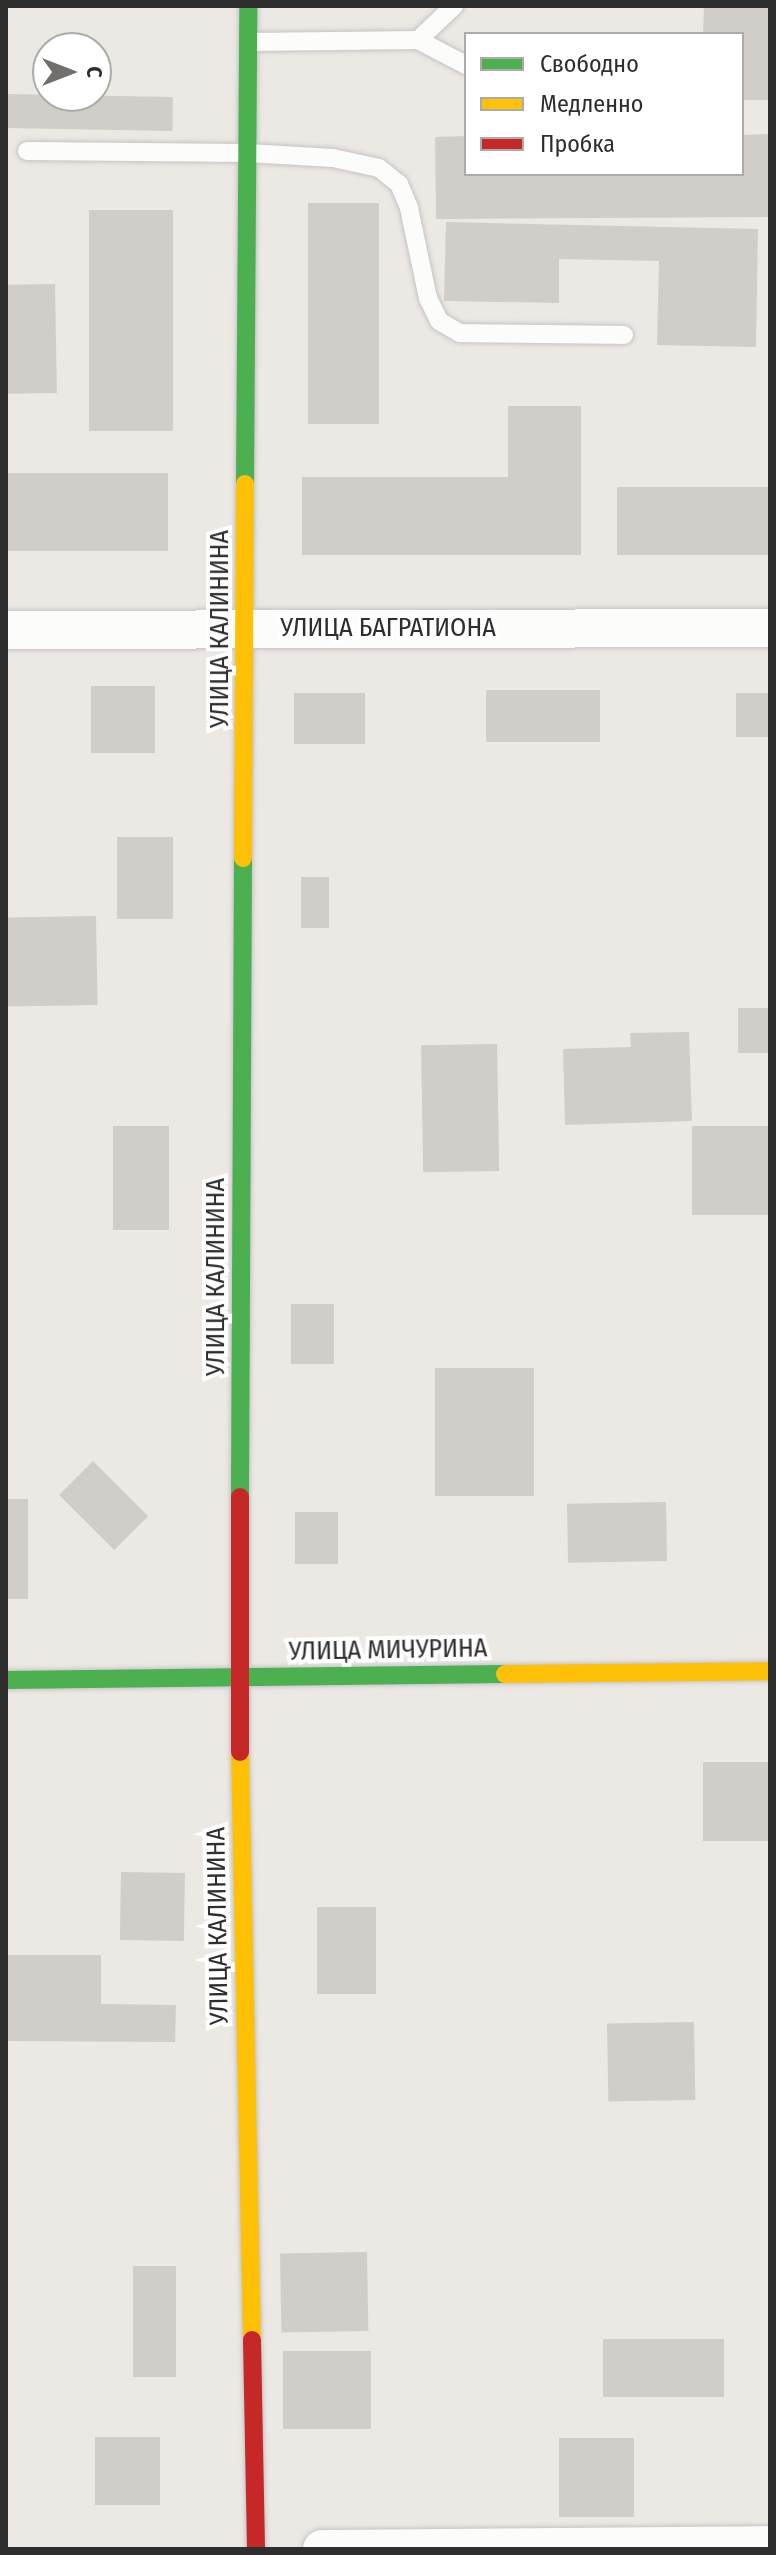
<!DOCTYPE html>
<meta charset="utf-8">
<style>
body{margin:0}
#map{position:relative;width:776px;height:2555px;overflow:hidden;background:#ece8e4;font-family:"Fira Sans Condensed",sans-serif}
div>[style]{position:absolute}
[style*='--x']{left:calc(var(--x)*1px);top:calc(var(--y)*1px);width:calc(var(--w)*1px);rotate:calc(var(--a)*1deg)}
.building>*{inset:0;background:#d1ceca;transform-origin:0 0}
.roads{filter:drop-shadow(0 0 2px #c5c4c5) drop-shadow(0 0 2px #c5c4c5)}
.lane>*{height:18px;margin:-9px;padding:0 9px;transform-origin:9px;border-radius:9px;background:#fcfcfb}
.street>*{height:38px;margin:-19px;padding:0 19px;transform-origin:19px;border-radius:19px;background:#fcfcfb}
.fast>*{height:18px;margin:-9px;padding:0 9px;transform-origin:9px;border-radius:9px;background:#4caf50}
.slow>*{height:18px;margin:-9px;padding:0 9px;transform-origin:9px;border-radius:9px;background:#ffc107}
.jam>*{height:18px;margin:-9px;padding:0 9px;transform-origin:9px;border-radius:9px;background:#c62828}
span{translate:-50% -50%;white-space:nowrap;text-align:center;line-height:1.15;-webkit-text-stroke:8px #fff;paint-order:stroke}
.street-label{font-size:26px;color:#2e2e2e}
.frame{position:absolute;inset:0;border:8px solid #2e2e2e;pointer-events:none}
.legend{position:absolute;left:464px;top:32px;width:280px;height:144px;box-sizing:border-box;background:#fff;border:2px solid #ababab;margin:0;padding:10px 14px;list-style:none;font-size:24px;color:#2e2e2e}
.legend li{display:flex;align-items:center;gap:16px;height:40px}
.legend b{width:40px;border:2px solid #ababab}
.north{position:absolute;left:32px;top:32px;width:80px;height:80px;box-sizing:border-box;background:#fff;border:2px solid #ababab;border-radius:50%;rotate:90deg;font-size:22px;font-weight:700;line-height:32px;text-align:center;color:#2e2e2e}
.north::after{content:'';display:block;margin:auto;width:28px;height:36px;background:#706f6e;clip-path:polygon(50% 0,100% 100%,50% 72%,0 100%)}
</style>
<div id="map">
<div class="building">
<i style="clip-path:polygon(704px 6px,770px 6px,770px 100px,742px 100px,742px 34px,703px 34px)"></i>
<i style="left:6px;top:94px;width:167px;height:34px;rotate:1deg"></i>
<i style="clip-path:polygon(770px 134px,770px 217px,436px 219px,435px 137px,466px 136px,466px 174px,742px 174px,742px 135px)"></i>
<i style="left:308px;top:203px;width:71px;height:221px"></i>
<i style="left:89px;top:210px;width:84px;height:221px"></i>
<i style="clip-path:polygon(446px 222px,758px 229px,756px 347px,657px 345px,659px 261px,559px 259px,559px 303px,444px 301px)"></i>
<i style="left:55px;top:284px;width:109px;height:49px;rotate:89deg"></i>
<i style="clip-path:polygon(508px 406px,581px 406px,581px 555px,302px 555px,302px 477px,508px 477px)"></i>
<i style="left:6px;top:473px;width:162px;height:78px"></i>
<i style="left:617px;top:487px;width:153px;height:68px"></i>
<i style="left:91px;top:686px;width:64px;height:67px"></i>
<i style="left:486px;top:690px;width:114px;height:52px"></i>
<i style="left:294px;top:693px;width:71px;height:51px"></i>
<i style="left:736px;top:693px;width:34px;height:44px"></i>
<i style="left:173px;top:837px;width:82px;height:56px;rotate:90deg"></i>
<i style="left:301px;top:877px;width:28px;height:51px"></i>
<i style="left:96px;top:916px;width:89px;height:90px;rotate:89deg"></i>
<i style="left:738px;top:1008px;width:32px;height:45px"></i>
<i style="clip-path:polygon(689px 1032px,692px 1121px,565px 1125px,563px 1049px,631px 1047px,630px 1033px)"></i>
<i style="left:497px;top:1044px;width:127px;height:76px;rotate:89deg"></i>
<i style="left:113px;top:1126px;width:56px;height:104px"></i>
<i style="left:770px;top:1126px;width:89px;height:78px;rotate:90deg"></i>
<i style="left:291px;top:1304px;width:43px;height:60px"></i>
<i style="left:435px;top:1368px;width:99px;height:128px"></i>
<i style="left:93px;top:1461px;width:78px;height:48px;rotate:45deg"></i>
<i style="left:6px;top:1499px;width:22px;height:100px"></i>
<i style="left:666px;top:1502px;width:59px;height:99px;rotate:89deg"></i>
<i style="left:295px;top:1512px;width:43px;height:52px"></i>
<i style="left:703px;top:1762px;width:67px;height:79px"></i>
<i style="left:121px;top:1872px;width:64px;height:68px;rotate:1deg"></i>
<i style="left:317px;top:1907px;width:59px;height:87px"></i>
<i style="clip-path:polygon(6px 1955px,101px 1955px,101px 2004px,176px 2005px,175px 2042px,6px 2041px)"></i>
<i style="left:694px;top:2022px;width:78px;height:87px;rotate:89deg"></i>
<i style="left:367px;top:2252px;width:79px;height:87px;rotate:89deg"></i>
<i style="left:133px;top:2266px;width:43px;height:111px"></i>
<i style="left:724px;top:2339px;width:58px;height:121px;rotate:90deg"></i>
<i style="left:371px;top:2351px;width:78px;height:88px;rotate:90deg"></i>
<i style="left:95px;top:2437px;width:65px;height:68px"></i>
<i style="left:559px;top:2438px;width:75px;height:79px"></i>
</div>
<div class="roads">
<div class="lane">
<i style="--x:418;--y:40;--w:54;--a:27.5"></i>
<i style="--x:248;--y:42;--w:170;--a:-0.7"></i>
<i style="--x:418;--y:40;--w:50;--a:-43.4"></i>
<i style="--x:27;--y:151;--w:221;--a:0.5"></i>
<i style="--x:248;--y:153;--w:85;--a:3.4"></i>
<i style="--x:333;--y:158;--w:47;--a:12.3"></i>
<i style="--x:379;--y:168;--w:26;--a:39"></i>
<i style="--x:399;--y:184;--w:26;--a:67"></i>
<i style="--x:409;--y:208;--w:92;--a:78.1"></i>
<i style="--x:428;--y:298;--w:25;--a:64"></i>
<i style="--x:439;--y:321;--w:24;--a:30"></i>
<i style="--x:460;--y:333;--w:164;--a:0.7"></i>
</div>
<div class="street">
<i style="--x:6;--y:630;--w:764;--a:-0.15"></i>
<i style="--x:322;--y:2549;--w:448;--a:-0.5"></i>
</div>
<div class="fast">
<i style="--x:245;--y:484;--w:478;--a:-89.6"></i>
<i style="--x:240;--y:1497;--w:639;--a:-89.73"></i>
<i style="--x:6;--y:1680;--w:499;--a:-0.7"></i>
</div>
<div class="slow">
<i style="--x:243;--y:858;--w:374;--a:-89.7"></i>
<i style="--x:505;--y:1674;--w:265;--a:-0.6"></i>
<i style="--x:240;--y:1752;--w:588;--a:88.83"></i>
</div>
<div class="jam">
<i style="--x:240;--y:1497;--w:255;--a:90"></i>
<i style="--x:252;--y:2340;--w:209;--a:88.9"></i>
</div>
</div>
<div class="street-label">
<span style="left:388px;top:628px">УЛИЦА БАГРАТИОНА</span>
<span style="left:220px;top:629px;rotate:-90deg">УЛИЦА КАЛИНИНА</span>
<span style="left:216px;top:1277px;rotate:-90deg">УЛИЦА КАЛИНИНА</span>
<span style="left:388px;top:1650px;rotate:-1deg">УЛИЦА МИЧУРИНА</span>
<span style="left:218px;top:1926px;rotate:-91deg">УЛИЦА КАЛИНИНА</span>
</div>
<div class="frame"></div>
<ul class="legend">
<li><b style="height:10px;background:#4caf50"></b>Свободно</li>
<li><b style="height:10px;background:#ffc107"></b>Медленно</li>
<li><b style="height:10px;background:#c62828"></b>Пробка</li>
</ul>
<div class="north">С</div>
</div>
